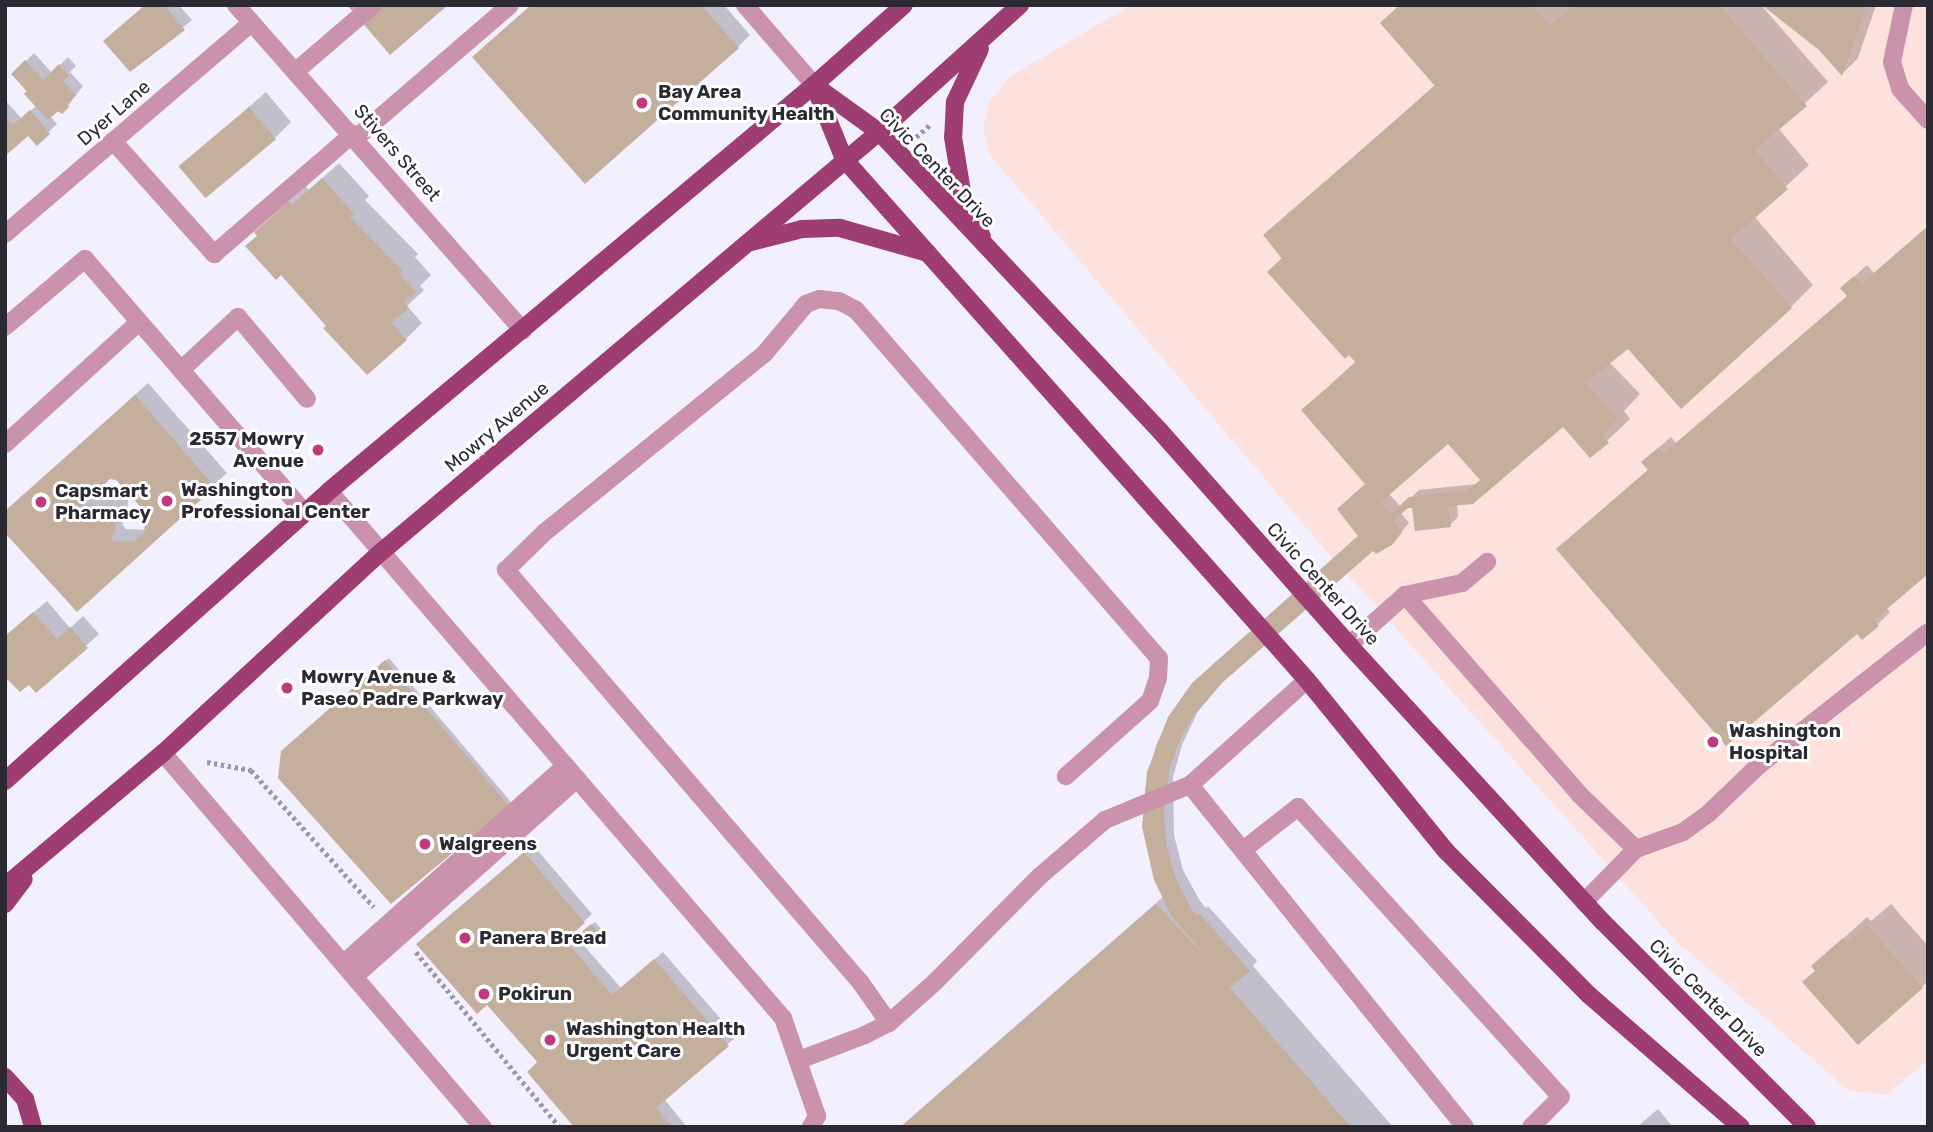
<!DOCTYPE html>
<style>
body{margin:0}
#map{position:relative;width:1933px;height:1132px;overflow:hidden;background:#f2efff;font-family:Rubik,sans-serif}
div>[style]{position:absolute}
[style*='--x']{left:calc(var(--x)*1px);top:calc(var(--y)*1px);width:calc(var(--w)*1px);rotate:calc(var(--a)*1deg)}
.medical>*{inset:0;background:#fce1dd}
.shadow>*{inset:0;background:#0003;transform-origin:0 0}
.building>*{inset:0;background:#c4ae9c;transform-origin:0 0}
.path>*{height:4.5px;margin-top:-2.25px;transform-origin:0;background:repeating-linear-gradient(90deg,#9d9aa7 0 3.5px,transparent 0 7px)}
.minor>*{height:18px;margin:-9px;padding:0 9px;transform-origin:9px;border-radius:9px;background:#ca92ab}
.major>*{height:18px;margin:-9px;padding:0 9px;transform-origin:9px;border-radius:9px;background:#9e3d71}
.dots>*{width:19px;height:19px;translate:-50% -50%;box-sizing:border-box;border:4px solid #fff;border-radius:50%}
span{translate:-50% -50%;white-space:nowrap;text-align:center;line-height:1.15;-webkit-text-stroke:6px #fff;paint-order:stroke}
.poi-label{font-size:19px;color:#2b2932;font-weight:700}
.left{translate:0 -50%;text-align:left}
.right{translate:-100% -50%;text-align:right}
.street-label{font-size:19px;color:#2b2932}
.frame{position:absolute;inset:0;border:7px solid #2b2932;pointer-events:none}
</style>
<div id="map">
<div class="medical">
<i style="clip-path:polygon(1131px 5px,1928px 5px,1928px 1060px,1886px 1095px,1848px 1090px,1675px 940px,1321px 545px,990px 155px,983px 128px,989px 102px,1011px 76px)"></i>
</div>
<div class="shadow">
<i style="clip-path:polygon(146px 5px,179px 5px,192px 20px,130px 70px)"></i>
<i style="clip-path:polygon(532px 5px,724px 5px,750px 35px,738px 47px)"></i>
<i style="clip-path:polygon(evenodd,1399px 5px,1761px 5px,1828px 82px,1778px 128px,1809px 165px,1754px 216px,1813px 285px,1791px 307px,1628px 346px,1609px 362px,1640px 394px,1624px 411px,1630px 419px,1591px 456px,1563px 424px,1457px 504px,1458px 517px,1450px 525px,1407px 506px,1400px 512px,1409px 523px,1391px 544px,1373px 549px,1227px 676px,1197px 713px,1182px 745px,1173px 777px,1174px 835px,1183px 870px,1200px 901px,1206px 908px,1208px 906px,1257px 961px,1253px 966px,1393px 1127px,900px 1127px,1164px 896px,1144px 827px,1145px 789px,1156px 745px,1169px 718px,1212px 665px,1360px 535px,1367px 484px,1303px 410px,1356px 361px,1265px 236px,1436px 84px,1382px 23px,1399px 5px,1448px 442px,1482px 480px,1477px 484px,1419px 490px,1401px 507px,1388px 493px,1448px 442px)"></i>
<i style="clip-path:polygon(1766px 5px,1876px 5px,1858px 58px,1842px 74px,1821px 49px,1786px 24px)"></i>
<i style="clip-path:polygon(34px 53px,52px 73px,68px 57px,76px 66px,70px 72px,83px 86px,68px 106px,50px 116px,57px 124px,37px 143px,28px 133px,5px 154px,5px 100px,22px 119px,37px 105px,13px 74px)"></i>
<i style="clip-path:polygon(266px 92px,291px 122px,275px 138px,181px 166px)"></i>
<i style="clip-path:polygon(339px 163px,369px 196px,365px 200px,418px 254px,415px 257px,431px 275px,420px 286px,424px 290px,407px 306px,422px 323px,406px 339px,328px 326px,256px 232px,306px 186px,309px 190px)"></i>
<i style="clip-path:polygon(1867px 265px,1874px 273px,1886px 607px,1890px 612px,1878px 624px,1863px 638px,1857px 631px,1558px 549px,1649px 469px,1644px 462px,1656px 450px,1671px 437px,1676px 443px,1849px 295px,1842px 288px)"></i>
<i style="clip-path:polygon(evenodd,148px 383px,227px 473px,77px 609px,5px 512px,148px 383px,109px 478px,117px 478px,147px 513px,146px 530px,126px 529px,122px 524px,127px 519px,128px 497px,125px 493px,93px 492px,109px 478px)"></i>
<i style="clip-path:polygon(47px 601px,70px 628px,83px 616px,99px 634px,36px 691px,14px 629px)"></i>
<i style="clip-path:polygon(389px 658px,511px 802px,508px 805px,287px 748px)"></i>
<i style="clip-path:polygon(533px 845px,592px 914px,572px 932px,621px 988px,663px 952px,736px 1037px,664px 1099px,687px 1127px,576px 1127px,539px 1062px,427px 936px)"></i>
<i style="clip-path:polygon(1891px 904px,1928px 946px,1928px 981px,1922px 987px,1817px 970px,1813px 966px,1867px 917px,1871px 921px)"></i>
<i style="left:595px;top:922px;width:13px;height:18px;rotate:48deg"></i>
<i style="clip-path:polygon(1658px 1109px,1673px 1127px,1637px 1127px)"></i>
</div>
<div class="building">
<i style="clip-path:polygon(145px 5px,164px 5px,185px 30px,130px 72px,103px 41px)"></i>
<i style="clip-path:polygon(347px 5px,448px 5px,390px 55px)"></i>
<i style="clip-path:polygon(531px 5px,701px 5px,739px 48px,585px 184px,472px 57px)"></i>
<i style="clip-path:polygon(evenodd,1400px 5px,1531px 5px,1550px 26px,1574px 5px,1719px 5px,1807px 106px,1755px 150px,1788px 189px,1731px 239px,1792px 308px,1681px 409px,1628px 349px,1585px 383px,1618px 418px,1603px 435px,1609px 443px,1590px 458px,1563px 427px,1473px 504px,1448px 506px,1451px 527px,1415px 531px,1412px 508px,1408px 508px,1393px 521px,1402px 532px,1392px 545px,1376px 554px,1373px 551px,1223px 682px,1195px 714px,1183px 734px,1170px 766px,1164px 810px,1166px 844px,1176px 879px,1192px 910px,1197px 915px,1199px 913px,1250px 971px,1230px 988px,1351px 1127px,901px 1127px,1156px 904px,1210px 961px,1172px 917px,1154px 880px,1142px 827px,1147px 772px,1168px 717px,1192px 683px,1358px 536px,1337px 509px,1365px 484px,1301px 410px,1356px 363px,1349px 355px,1345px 359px,1267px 272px,1282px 258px,1263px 235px,1435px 86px,1380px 23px,1400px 5px,1448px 444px,1480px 480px,1467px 491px,1409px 497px,1391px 514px,1381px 502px,1448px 444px)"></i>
<i style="clip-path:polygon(1762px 5px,1867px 5px,1842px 76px,1819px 50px)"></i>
<i style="clip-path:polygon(25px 60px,43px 80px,59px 64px,69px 76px,63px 81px,76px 95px,66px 104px,69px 107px,62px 114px,58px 111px,48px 120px,24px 94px,27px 91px,11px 74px)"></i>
<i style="left:249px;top:107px;width:42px;height:92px;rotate:50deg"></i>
<i style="clip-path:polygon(30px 110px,50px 134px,37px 146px,28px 136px,5px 156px,5px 117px,13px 125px)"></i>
<i style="clip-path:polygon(322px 178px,354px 214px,350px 217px,403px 271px,400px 274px,416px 292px,404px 303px,409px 308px,391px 323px,407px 340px,367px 375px,323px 328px,326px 326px,281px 275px,276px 280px,245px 246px,257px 236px,254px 232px,289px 201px,292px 205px)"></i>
<i style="clip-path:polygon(1928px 226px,1928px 574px,1874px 620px,1879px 626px,1862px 640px,1857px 634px,1726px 746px,1556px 549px,1648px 470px,1641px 462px,1658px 448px,1663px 454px,1847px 296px,1840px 288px,1854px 276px,1861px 284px)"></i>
<i style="clip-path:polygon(evenodd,135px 395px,215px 487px,77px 612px,5px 533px,5px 511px,135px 395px,110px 479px,116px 480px,146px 513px,144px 533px,134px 542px,113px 541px,111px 537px,115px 533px,117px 510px,112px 505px,83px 506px,74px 496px,79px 491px,95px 493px,110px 479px)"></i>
<i style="clip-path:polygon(33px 612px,57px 639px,70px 627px,88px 648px,36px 693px,29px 685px,20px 692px,8px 680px,5px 682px,5px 636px)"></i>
<i style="clip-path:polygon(385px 660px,509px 806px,391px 904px,278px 778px,281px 751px)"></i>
<i style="clip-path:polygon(524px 852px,585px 923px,565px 940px,612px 995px,654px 959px,729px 1046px,656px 1108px,672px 1127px,574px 1127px,527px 1072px,537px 1062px,532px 1056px,487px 1005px,477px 1014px,416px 944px)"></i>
<i style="left:591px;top:924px;width:17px;height:16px;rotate:50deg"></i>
<i style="clip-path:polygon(1867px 925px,1923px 988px,1858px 1045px,1802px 982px,1815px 971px,1811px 966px,1843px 938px,1847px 943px)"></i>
</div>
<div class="path">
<i style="--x:916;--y:137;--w:20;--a:-41"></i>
<i style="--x:207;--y:762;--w:45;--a:10.3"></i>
<i style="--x:251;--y:770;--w:184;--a:48.1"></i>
<i style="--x:416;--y:952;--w:227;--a:50.6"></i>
</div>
<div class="minor">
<i style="--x:236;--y:5;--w:434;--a:48.6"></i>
<i style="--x:745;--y:5;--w:106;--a:49.2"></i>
<i style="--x:1904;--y:5;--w:58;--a:101.9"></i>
<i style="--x:1892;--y:62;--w:28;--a:73"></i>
<i style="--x:1900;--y:89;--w:42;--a:47.9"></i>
<i style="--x:296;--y:71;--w:101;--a:-40.6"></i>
<i style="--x:356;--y:138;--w:203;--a:-40.8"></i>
<i style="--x:113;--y:141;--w:152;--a:48.2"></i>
<i style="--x:214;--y:254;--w:184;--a:-40.8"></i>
<i style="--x:5;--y:234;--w:324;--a:-40.6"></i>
<i style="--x:5;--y:327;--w:105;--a:-40.4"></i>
<i style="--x:85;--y:259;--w:336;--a:49.1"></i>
<i style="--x:181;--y:370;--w:78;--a:-42.9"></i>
<i style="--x:238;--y:317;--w:107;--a:49.9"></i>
<i style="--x:5;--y:444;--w:181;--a:-42.3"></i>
<i style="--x:329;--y:491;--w:696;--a:49.26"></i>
<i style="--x:783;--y:1018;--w:104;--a:70.9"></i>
<i style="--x:817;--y:1116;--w:13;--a:119"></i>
<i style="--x:1405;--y:595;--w:58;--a:-11.9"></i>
<i style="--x:1462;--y:583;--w:33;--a:-40"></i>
<i style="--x:1349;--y:645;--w:75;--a:-41.8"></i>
<i style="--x:1405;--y:595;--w:266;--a:48.8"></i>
<i style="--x:1580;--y:795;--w:78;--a:44"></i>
<i style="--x:163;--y:753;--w:492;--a:49.5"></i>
<i style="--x:1190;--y:785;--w:439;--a:51.2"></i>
<i style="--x:1243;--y:850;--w:70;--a:-38"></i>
<i style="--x:1298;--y:807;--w:391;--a:47.8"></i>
<i style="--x:1561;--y:1097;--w:42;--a:135"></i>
<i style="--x:1584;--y:902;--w:74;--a:-45.5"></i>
<i style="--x:1636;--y:849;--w:50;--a:-19.9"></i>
<i style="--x:1683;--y:832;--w:32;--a:-36"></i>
<i style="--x:1709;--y:813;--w:68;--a:-43.8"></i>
<i style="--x:1758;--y:766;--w:216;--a:-38.2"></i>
<i style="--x:344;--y:963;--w:296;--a:-41.7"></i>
<i style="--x:355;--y:976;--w:297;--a:-41.6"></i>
<i style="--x:889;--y:1023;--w:49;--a:-125"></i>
<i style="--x:861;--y:983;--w:545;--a:-130.68"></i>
<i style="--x:506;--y:570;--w:54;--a:-44.3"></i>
<i style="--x:545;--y:532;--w:284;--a:-39.1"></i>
<i style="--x:765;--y:353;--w:64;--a:-50.1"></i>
<i style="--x:806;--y:304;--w:14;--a:-21"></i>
<i style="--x:819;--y:299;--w:20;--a:6"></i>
<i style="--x:839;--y:301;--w:19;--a:28"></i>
<i style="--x:856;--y:310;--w:461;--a:49"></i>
<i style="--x:1159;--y:658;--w:20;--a:93"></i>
<i style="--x:1158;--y:678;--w:24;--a:109"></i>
<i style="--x:1150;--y:701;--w:113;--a:138.2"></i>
<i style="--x:799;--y:1060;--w:71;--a:-20.7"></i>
<i style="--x:865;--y:1035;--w:27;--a:-27"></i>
<i style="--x:889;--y:1023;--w:62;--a:-41.7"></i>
<i style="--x:935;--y:982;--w:149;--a:-45.3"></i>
<i style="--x:1040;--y:876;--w:86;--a:-40.7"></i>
<i style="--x:1105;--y:820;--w:92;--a:-22.4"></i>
<i style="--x:1190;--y:785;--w:157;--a:-41.9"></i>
</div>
<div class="major">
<i style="--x:980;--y:49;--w:59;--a:115.3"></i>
<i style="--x:955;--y:102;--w:35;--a:93"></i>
<i style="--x:953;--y:137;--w:56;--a:80.7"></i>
<i style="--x:962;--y:192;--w:49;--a:66"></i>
<i style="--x:814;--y:85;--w:80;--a:35.9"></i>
<i style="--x:879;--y:132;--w:28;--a:46"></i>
<i style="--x:898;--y:152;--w:383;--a:46.8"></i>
<i style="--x:1160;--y:431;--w:286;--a:48.5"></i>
<i style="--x:1349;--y:645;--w:376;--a:47.5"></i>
<i style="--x:1603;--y:922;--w:289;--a:45.1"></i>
<i style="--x:814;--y:85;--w:80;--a:67.9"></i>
<i style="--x:844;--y:159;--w:697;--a:48.37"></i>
<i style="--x:1307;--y:680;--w:220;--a:50.9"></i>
<i style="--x:1446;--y:851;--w:203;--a:45.2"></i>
<i style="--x:1589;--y:995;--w:201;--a:41"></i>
<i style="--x:751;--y:242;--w:53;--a:-14.3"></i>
<i style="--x:802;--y:229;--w:38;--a:-2"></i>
<i style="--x:840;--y:228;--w:91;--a:15.9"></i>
<i style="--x:5;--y:781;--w:435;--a:-41.8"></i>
<i style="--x:329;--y:491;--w:633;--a:-39.93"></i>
<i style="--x:814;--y:85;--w:120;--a:-41.6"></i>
<i style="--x:5;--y:886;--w:207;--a:-40.1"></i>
<i style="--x:163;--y:753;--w:295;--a:-42.7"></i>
<i style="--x:380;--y:553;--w:653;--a:-40.15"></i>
<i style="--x:879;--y:132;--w:190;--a:-42"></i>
<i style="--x:5;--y:904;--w:31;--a:-53"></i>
<i style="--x:5;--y:1077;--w:30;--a:48"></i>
<i style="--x:25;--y:1099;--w:29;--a:74"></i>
</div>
<div class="dots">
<i style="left:642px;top:103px;background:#be397d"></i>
<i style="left:318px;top:450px;background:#be397d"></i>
<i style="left:167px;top:501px;background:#be397d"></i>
<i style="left:41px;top:502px;background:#be397d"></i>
<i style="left:287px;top:688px;background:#be397d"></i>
<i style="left:1713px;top:742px;background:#be397d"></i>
<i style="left:425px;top:844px;background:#be397d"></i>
<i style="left:465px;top:938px;background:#be397d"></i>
<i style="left:484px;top:994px;background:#be397d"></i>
<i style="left:550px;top:1040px;background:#be397d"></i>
</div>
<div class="poi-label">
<span class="left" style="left:658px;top:103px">Bay Area<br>Community Health</span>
<span class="right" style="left:304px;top:450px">2557 Mowry<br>Avenue</span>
<span class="left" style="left:181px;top:501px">Washington<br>Professional Center</span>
<span class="left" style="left:55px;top:502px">Capsmart<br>Pharmacy</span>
<span class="left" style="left:301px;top:688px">Mowry Avenue &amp;<br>Paseo Padre Parkway</span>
<span class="left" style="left:1729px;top:742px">Washington<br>Hospital</span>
<span class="left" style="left:439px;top:844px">Walgreens</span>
<span class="left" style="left:479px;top:938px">Panera Bread</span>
<span class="left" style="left:498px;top:994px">Pokirun</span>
<span class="left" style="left:566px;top:1040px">Washington Health<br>Urgent Care</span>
</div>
<div class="street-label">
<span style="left:114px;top:113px;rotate:-41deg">Dyer Lane</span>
<span style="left:397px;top:153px;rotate:49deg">Stivers Street</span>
<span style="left:937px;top:168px;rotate:46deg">Civic Center Drive</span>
<span style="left:497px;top:427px;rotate:-40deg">Mowry Avenue</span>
<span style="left:1323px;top:584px;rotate:48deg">Civic Center Drive</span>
<span style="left:1708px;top:998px;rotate:45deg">Civic Center Drive</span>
</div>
<div class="frame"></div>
</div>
